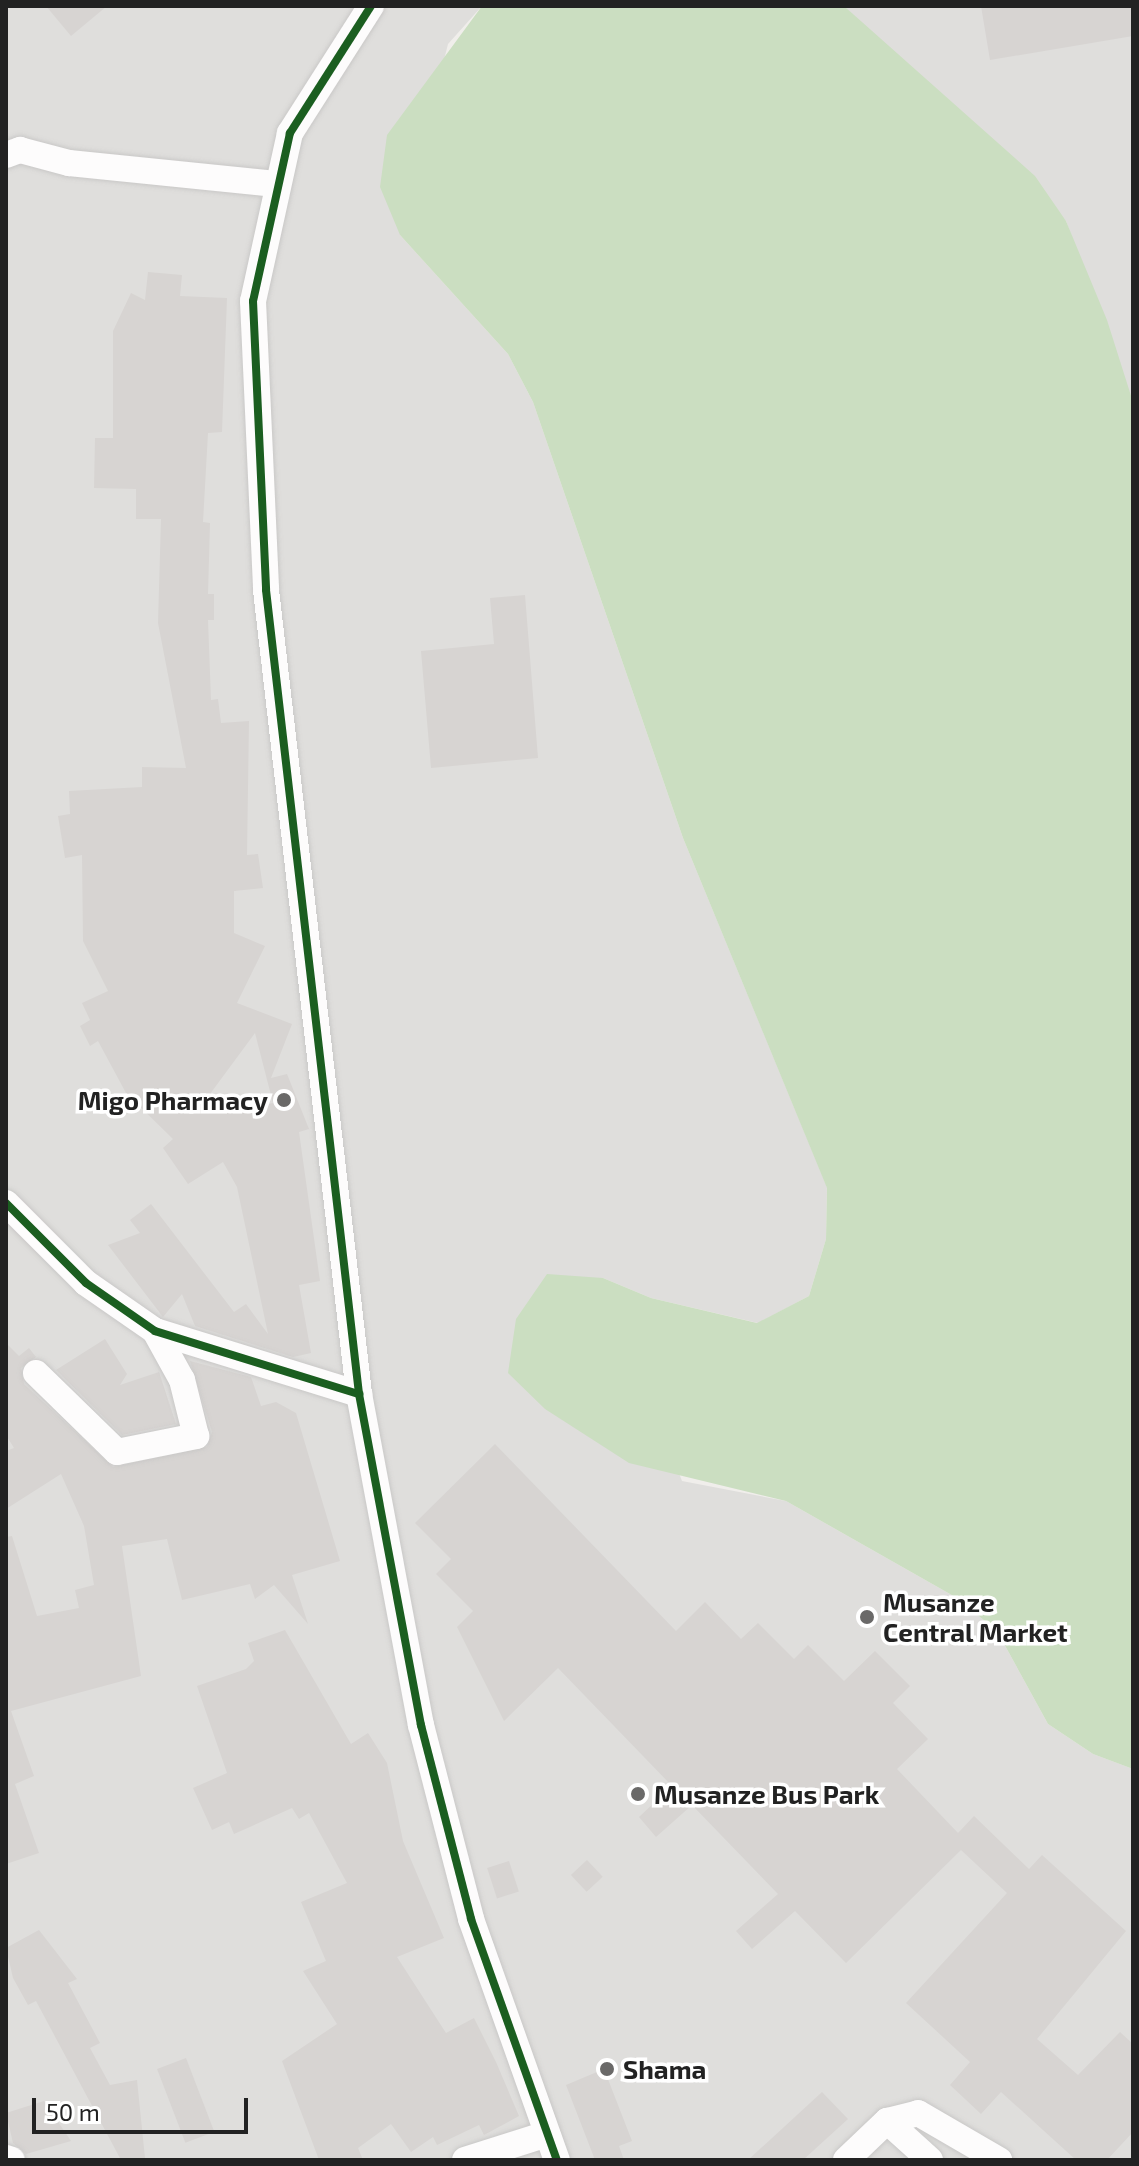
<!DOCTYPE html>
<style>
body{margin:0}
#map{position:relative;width:1139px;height:2166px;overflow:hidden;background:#f0eeeb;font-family:"Exo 2",sans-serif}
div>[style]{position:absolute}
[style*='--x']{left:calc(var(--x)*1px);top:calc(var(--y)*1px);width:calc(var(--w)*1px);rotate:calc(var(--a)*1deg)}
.residential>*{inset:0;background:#dfdedc}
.forest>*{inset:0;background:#cbdec1}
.building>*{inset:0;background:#d7d4d2;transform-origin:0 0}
.roads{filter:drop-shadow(0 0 2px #c9c8c7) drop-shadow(0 0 2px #c9c8c7)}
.minor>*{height:26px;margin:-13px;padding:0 13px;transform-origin:13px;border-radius:13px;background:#fdfcfc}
.cycleway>*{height:8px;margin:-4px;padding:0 4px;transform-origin:4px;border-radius:4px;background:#1b5e20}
.dots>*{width:22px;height:22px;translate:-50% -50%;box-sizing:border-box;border:4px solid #fff;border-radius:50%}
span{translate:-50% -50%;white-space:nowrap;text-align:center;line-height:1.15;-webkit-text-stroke:7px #fff;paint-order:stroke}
.poi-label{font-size:26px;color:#222;font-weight:700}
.right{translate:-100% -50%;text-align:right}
.left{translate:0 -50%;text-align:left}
.frame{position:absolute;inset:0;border:8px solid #222;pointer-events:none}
.scale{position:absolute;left:32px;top:2098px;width:216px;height:36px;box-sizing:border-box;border:4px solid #222;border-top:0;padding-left:10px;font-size:24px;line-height:28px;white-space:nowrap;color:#222;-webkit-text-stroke:6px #fff;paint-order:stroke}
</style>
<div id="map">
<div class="residential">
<i style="clip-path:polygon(6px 6px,482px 6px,448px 44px,400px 235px,508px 354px,533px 402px,683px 838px,827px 1187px,826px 1239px,809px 1296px,758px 1323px,651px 1298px,603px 1278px,682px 1481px,786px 1501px,957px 1598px,997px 1631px,1048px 1724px,1093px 1754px,1133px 1769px,1133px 2160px,6px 2160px)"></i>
<i style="clip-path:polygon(844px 6px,1133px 6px,1133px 402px,1066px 221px)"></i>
</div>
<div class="forest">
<i style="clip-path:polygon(482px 6px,844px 6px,1035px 176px,1066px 221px,1107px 320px,1133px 402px,1133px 1769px,1093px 1754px,1048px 1724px,997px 1631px,957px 1598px,786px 1501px,629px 1463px,545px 1409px,508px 1373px,516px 1319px,547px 1274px,603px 1278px,651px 1298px,757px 1323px,809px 1296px,826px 1239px,827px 1188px,683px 838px,533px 402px,508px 354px,400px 235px,380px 187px,387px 135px)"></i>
</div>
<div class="building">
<i style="clip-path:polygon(46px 6px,107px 6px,71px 36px)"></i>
<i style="clip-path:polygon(981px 6px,1133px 6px,1133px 36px,990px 60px)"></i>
<i style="clip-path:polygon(evenodd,148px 272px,182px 275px,180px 296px,227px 298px,222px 432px,208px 433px,203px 522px,210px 523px,208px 594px,214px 594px,214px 620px,208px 620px,211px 700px,218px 699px,221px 723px,249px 721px,247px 855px,258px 854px,263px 888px,234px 891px,234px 933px,265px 946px,237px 1003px,292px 1024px,271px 1078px,287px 1074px,309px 1129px,299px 1132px,320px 1281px,299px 1285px,311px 1353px,293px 1357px,195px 1326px,182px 1294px,163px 1317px,108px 1245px,140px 1233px,130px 1220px,151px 1204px,234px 1312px,246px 1304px,268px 1334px,237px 1187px,223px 1162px,188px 1184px,163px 1148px,173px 1139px,126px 1093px,98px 1041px,90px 1046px,80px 1026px,90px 1020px,82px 1003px,108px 991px,83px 941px,82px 855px,65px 858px,58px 816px,70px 814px,69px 791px,142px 787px,142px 767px,186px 768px,158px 623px,161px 519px,136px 519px,136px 489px,94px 488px,95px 438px,113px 438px,113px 331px,131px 293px,145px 300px,148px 272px,255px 1033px,273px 1103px,243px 1109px,210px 1094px,255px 1033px)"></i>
<i style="clip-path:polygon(525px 595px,538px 758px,431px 768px,421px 651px,494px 644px,490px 598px)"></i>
<i style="clip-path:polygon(105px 1339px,127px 1374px,120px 1385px,159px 1372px,176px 1424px,122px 1435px,56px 1370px)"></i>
<i style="clip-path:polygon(6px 1343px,19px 1356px,29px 1348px,36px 1357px,21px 1368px,24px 1384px,113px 1467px,207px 1447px,212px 1432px,190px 1361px,251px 1377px,261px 1406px,276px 1402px,296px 1413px,340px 1561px,292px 1575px,308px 1624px,274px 1585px,255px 1599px,250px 1584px,182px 1600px,167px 1539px,122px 1546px,141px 1676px,11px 1711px,34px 1776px,15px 1784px,39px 1853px,6px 1864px,6px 1537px,12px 1536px,37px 1616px,79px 1608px,75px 1590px,94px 1585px,84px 1526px,61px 1474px,6px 1509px,6px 1451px,14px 1448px,6px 1435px)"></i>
<i style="clip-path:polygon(495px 1444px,676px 1631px,705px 1602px,741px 1639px,758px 1623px,794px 1659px,808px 1645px,844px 1681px,875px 1651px,910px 1686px,893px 1703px,928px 1739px,897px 1769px,958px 1833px,974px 1816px,1029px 1869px,1042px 1855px,1126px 1931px,1037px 2039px,1078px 2075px,1120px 2032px,1133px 2044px,1133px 2132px,1107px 2160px,1076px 2160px,1001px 2092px,981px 2114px,950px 2085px,970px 2062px,906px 2003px,1007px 1893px,961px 1850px,846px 1963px,795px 1911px,752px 1949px,736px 1931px,778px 1894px,692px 1805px,656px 1837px,639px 1817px,672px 1786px,558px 1668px,504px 1721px,457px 1627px,473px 1611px,436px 1574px,451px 1559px,415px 1523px)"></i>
<i style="clip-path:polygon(285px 1630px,351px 1744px,368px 1733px,387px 1763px,403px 1841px,444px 1938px,397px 1957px,446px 2033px,474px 2018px,496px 2062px,519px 2116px,484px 2135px,479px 2125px,437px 2145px,433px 2137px,411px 2152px,391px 2124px,358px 2148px,363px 2160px,319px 2160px,282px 2061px,337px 2024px,303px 1971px,326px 1961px,301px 1902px,347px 1883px,309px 1813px,299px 1819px,292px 1808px,234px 1834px,229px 1822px,212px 1830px,193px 1788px,227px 1773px,197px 1686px,246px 1669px,254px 1661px,248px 1643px)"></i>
<i style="left:587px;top:1860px;width:23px;height:22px;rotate:47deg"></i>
<i style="left:509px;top:1861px;width:32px;height:23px;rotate:72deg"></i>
<i style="clip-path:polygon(39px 1930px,77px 1979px,68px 1983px,100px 2043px,90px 2048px,110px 2085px,137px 2080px,145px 2158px,121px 2160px,36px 2001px,28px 2005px,13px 1978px,6px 1948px)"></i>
<i style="left:186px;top:2058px;width:79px;height:31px;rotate:69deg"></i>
<i style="clip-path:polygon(604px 2069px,632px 2141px,619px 2146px,624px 2160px,595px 2160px,566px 2085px)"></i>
<i style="clip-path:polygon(822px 2092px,848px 2119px,803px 2160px,748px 2160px)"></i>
<i style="clip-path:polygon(44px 2101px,71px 2141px,26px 2154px,13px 2143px,6px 2113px)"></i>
</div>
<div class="roads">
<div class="minor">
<i style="--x:371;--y:6;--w:151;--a:122.5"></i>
<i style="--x:290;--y:133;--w:172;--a:102.4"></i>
<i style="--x:253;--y:301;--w:289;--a:87.4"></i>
<i style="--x:266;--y:590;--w:809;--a:83.4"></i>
<i style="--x:359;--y:1394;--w:337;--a:79.4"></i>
<i style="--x:421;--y:1725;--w:200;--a:75.5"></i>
<i style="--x:471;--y:1919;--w:256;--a:70.4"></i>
<i style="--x:6;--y:155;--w:15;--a:-20"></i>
<i style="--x:20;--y:150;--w:51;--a:14.9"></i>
<i style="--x:69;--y:163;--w:208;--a:5.8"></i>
<i style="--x:6;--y:1203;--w:113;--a:45"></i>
<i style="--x:86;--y:1283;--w:84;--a:34.8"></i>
<i style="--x:155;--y:1331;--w:214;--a:17.2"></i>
<i style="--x:36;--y:1373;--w:113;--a:44.3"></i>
<i style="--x:117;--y:1452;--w:81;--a:-11.4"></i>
<i style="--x:196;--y:1436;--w:58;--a:-104"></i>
<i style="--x:182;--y:1380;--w:56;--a:-118.9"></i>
<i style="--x:887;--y:2121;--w:58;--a:42.2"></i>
<i style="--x:6;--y:2158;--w:6;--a:18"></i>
<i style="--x:465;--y:2160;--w:86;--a:-17.6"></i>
<i style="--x:846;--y:2160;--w:57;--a:-43.6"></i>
<i style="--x:887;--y:2121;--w:32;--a:-14"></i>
<i style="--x:918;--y:2113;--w:94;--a:30.1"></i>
</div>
</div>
<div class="cycleway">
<i style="--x:371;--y:6;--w:151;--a:122.5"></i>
<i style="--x:290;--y:133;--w:172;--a:102.4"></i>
<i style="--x:253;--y:301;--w:289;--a:87.4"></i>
<i style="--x:266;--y:590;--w:809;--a:83.4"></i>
<i style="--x:359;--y:1394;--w:337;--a:79.4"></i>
<i style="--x:421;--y:1725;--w:200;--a:75.5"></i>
<i style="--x:471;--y:1919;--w:256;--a:70.4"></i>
<i style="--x:6;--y:1203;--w:113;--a:45"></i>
<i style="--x:86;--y:1283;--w:84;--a:34.8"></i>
<i style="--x:155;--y:1331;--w:214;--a:17.2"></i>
</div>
<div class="dots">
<i style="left:284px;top:1100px;background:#6a6968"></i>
<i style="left:867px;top:1617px;background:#6a6968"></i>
<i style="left:638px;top:1794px;background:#6a6968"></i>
<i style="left:607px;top:2069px;background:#6a6968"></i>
</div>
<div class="poi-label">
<span class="right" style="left:268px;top:1100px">Migo Pharmacy</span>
<span class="left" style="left:883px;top:1617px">Musanze<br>Central Market</span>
<span class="left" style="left:654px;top:1794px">Musanze Bus Park</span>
<span class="left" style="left:623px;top:2069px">Shama</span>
</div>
<div class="frame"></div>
<div class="scale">50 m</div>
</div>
